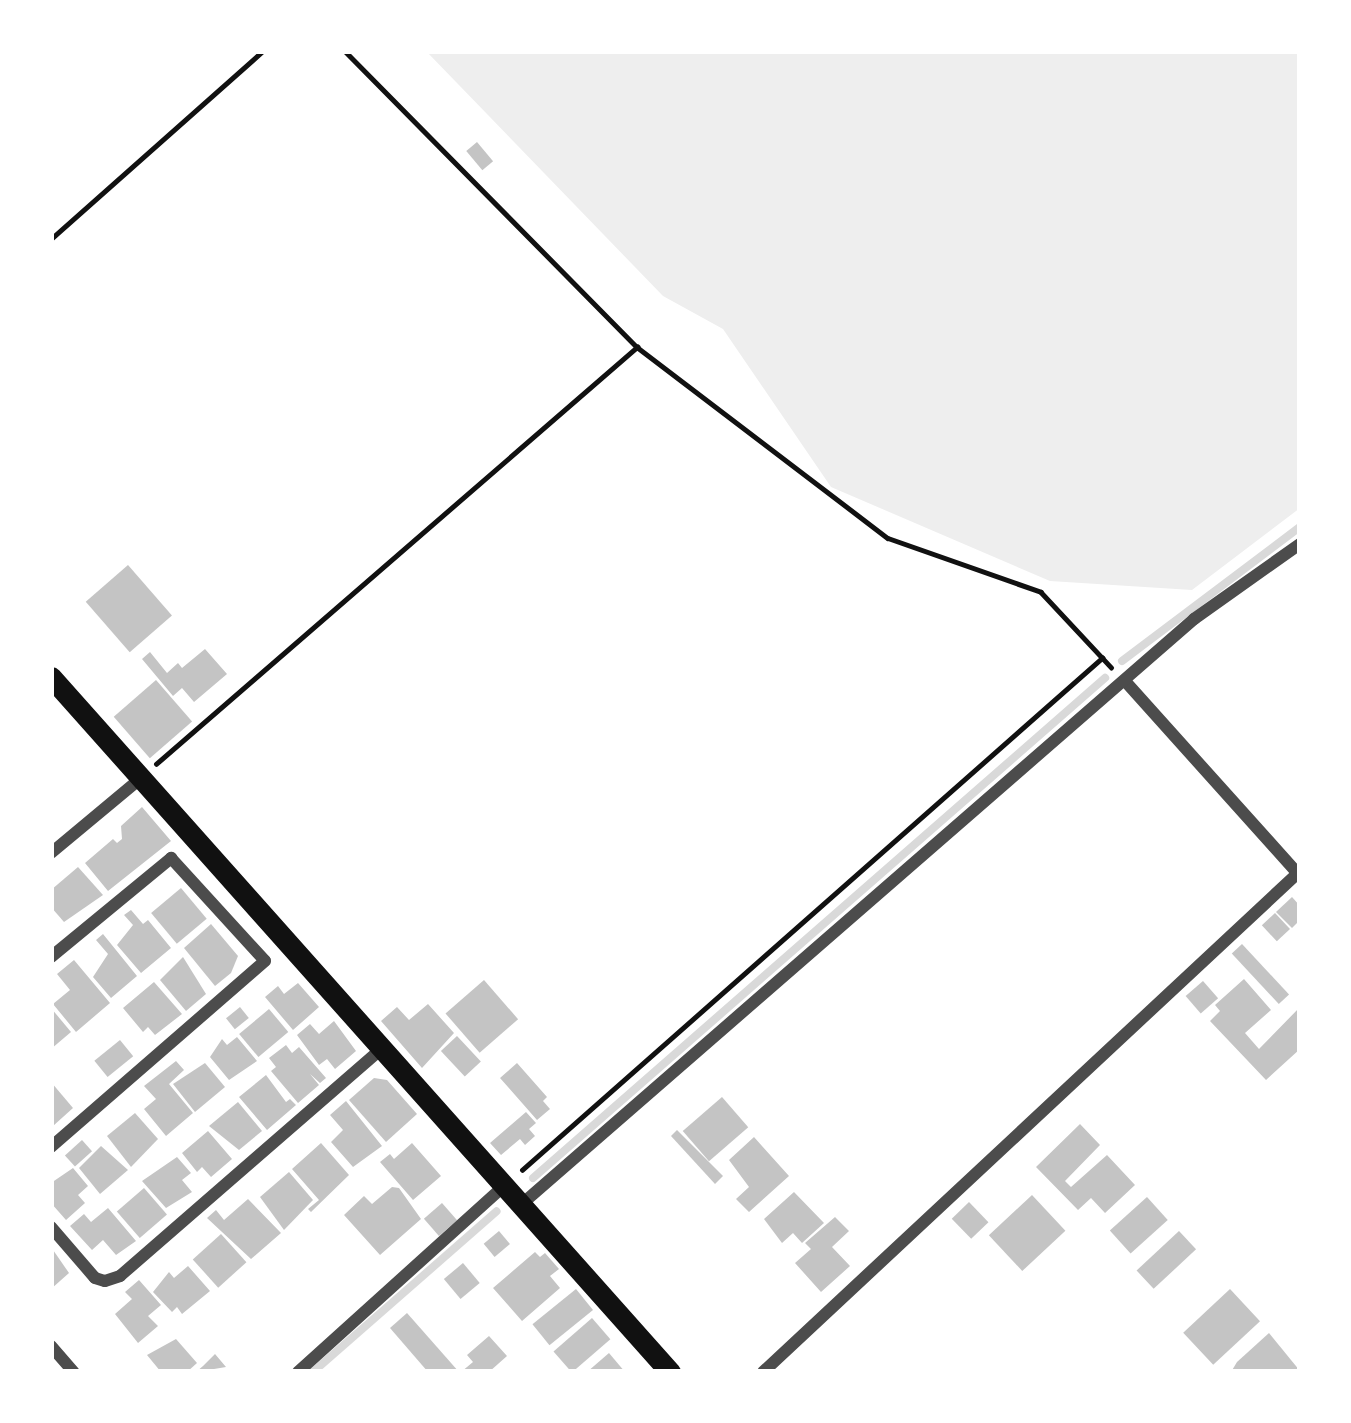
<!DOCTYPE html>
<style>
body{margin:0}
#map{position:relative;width:1351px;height:1423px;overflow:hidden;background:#fff;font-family:"PT Sans",sans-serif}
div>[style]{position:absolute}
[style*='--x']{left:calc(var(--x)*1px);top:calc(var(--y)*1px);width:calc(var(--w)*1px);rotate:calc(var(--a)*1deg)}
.green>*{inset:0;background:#eee}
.stream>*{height:8px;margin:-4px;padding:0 4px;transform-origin:4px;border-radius:4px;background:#d9d9d9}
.building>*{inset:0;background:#c4c4c4;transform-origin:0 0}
.path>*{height:4.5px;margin:-2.25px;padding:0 2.25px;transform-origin:2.25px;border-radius:2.25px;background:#111}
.minor>*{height:12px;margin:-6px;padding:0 6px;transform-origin:6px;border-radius:6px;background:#4c4c4c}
.primary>*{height:21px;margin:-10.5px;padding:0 10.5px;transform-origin:10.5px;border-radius:10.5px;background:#111}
span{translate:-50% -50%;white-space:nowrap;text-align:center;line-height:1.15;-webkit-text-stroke:10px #fff;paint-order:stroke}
.frame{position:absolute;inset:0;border:54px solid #fff;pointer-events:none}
</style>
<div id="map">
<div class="green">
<i style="clip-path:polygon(426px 51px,1300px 51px,1300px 508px,1192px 590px,1050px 581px,831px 487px,723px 329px,663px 296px)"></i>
</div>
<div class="stream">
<i style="--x:1122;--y:661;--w:223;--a:-37"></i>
<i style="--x:533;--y:1178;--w:760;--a:-41.16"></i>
<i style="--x:313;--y:1372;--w:244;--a:-41.2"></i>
</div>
<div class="building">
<i style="left:477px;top:142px;width:25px;height:14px;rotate:50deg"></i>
<i style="left:128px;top:565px;width:67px;height:56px;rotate:49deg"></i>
<i style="clip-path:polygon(205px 649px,227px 674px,194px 702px,182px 688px,173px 696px,142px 659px,150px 652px,167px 673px,178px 663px,182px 668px)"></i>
<i style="left:156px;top:680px;width:55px;height:56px;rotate:49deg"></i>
<i style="clip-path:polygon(142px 807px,171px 841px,108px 891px,85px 863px,113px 839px,117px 843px,122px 839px,121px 826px)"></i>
<i style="clip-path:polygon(78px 867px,103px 895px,64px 922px,51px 907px,51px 890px)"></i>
<i style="left:181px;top:888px;width:40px;height:39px;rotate:50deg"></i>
<i style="clip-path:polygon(1292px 897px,1300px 906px,1300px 920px,1292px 928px,1276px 912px)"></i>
<i style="clip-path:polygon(131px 910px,143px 924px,148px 920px,171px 948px,141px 973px,117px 945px,133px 925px,124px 915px)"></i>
<i style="left:1275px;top:913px;width:22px;height:18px;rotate:47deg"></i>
<i style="clip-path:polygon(211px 924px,238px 956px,231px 973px,215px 986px,184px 948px)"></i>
<i style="clip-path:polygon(103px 934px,137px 976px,111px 998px,93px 977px,108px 954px,96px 940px)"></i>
<i style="left:1242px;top:944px;width:69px;height:14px;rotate:47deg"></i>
<i style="clip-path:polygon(183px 957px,206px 994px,186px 1011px,160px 980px)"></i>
<i style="clip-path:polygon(74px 960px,110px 1003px,76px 1032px,53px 1004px,70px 990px,57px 974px)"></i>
<i style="clip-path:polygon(1244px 979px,1271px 1010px,1245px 1033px,1259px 1049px,1300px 1007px,1300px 1049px,1266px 1080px,1210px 1021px,1220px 1011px,1215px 1005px)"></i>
<i style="left:484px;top:980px;width:52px;height:51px;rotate:49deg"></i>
<i style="left:1203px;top:981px;width:23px;height:23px;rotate:49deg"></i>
<i style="clip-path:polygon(154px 982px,182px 1014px,155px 1035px,148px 1027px,143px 1032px,123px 1008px)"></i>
<i style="clip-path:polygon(298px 983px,319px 1007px,293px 1030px,265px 997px,278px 986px,284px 994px)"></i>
<i style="clip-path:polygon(428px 1004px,454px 1033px,422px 1068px,381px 1021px,397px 1007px,409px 1020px)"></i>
<i style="left:240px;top:1007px;width:14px;height:18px;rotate:51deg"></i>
<i style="clip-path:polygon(51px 1008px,71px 1032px,51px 1049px)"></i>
<i style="left:269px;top:1009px;width:30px;height:39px;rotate:50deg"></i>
<i style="clip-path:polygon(334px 1021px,356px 1051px,335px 1069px,327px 1059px,319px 1065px,297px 1035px,310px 1024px,319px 1034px)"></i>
<i style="left:457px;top:1036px;width:35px;height:22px;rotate:47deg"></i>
<i style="clip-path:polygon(237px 1037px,257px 1061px,229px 1080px,210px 1057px,222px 1039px,227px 1045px)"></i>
<i style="left:120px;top:1040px;width:21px;height:33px;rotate:51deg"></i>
<i style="clip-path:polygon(286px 1045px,292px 1053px,299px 1047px,326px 1078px,320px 1083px,310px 1074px,319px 1085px,298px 1103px,271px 1071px,276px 1067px,269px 1058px)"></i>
<i style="clip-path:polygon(176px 1061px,184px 1070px,169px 1084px,193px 1113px,166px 1136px,144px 1109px,156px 1099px,144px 1086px)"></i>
<i style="clip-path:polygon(205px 1063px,225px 1087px,195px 1112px,173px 1084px)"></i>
<i style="clip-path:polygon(517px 1063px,547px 1097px,543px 1101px,550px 1109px,537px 1120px,500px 1078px)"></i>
<i style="clip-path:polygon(266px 1075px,286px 1102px,290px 1099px,296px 1105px,267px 1130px,239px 1097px)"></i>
<i style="clip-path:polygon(374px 1078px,387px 1080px,417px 1114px,386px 1142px,349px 1100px)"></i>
<i style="clip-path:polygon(51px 1082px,73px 1108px,53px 1126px,51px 1123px)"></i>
<i style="left:722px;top:1097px;width:40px;height:52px;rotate:49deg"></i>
<i style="clip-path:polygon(346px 1101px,382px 1146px,353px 1167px,331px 1142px,343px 1130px,330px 1115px)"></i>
<i style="clip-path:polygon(238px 1102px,262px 1131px,239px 1150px,209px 1126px)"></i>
<i style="clip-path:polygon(526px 1112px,536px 1123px,529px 1129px,535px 1136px,525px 1145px,520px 1139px,501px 1155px,490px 1143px)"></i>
<i style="clip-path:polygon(135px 1113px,158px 1139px,131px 1167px,107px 1136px)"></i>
<i style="clip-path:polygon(1080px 1124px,1100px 1145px,1065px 1181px,1071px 1187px,1107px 1155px,1135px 1185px,1105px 1213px,1091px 1198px,1078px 1210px,1036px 1167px)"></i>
<i style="clip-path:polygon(677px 1130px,723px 1176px,715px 1184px,671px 1136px)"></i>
<i style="clip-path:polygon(208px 1131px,232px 1159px,211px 1177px,202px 1167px,197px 1172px,182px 1153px)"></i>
<i style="clip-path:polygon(754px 1137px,789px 1176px,749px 1212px,736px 1199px,749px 1187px,729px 1160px)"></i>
<i style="left:82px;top:1140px;width:15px;height:23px;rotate:48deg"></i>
<i style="clip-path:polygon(321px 1143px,349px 1175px,311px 1212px,308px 1209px,319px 1200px,292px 1169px)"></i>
<i style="clip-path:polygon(412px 1143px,441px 1176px,413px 1200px,380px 1162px,390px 1154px,394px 1159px)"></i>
<i style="clip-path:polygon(101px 1146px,128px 1170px,100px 1194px,79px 1168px)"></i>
<i style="clip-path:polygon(177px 1157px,191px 1173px,182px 1180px,192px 1192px,166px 1208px,142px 1181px)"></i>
<i style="clip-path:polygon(73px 1168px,88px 1186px,78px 1195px,85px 1203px,66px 1220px,51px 1203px,51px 1183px)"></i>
<i style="clip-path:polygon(289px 1172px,313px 1200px,284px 1230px,260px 1197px)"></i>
<i style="clip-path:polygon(392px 1187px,399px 1188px,421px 1219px,380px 1255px,344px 1215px,364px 1196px,372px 1204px)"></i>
<i style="left:144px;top:1188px;width:35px;height:36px;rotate:49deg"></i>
<i style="clip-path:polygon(794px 1192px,824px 1223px,802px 1243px,793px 1233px,782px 1243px,764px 1219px)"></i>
<i style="left:1032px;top:1195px;width:49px;height:59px;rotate:47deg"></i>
<i style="left:1147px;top:1197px;width:31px;height:50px;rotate:48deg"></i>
<i style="clip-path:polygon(248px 1199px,281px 1233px,251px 1259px,207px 1218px,216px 1210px,224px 1220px)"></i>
<i style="left:969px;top:1202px;width:28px;height:24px;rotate:46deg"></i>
<i style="left:442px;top:1203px;width:23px;height:24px;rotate:49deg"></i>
<i style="clip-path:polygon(108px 1208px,136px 1241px,116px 1255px,103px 1240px,92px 1250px,70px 1226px,84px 1214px,91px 1222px)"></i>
<i style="clip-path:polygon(835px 1217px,849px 1231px,832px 1247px,850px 1266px,821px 1292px,795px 1263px,811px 1249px,805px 1243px)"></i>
<i style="left:499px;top:1231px;width:17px;height:20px;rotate:50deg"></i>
<i style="left:1179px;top:1231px;width:25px;height:58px;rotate:47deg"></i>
<i style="left:221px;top:1234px;width:38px;height:38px;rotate:48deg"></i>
<i style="clip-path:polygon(51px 1247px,69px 1273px,51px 1289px)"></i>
<i style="clip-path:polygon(535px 1252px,540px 1257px,545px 1253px,559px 1269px,550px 1276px,560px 1288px,522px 1321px,493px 1288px)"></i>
<i style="left:463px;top:1263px;width:26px;height:25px;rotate:50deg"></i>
<i style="clip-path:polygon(188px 1266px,210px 1291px,182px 1314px,177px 1307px,172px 1312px,153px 1292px,169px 1272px,174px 1278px)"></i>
<i style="clip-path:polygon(139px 1280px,161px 1305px,148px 1316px,158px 1326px,138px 1343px,115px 1314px,132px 1299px,125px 1292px)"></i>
<i style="left:576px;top:1289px;width:27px;height:56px;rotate:51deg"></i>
<i style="left:1230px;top:1289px;width:44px;height:64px;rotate:47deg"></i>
<i style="clip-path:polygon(407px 1313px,459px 1372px,428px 1372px,390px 1328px)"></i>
<i style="left:592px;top:1318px;width:28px;height:51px;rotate:49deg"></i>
<i style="clip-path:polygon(1269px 1333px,1300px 1371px,1231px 1372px,1237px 1362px)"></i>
<i style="clip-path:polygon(489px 1336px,507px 1356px,489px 1372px,461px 1372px,473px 1362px,467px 1355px)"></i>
<i style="clip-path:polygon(176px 1339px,197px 1363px,187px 1372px,161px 1372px,147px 1355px)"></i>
<i style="clip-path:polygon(609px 1353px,625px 1372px,587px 1372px)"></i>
<i style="clip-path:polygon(215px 1354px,226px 1367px,196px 1372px,203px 1366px)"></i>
</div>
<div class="path">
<i style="--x:345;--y:51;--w:416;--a:45.4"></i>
<i style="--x:637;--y:347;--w:315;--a:37.3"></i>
<i style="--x:888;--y:538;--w:162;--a:19.4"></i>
<i style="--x:1041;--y:592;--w:103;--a:47"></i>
<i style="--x:51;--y:239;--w:283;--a:-41.6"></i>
<i style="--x:156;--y:764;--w:637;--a:-40.92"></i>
<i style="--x:522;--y:1170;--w:774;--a:-41.44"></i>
</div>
<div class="minor">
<i style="--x:1125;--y:681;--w:262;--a:48.1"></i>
<i style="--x:51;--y:853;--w:117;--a:-39.8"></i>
<i style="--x:51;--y:957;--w:156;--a:-39.5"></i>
<i style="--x:171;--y:858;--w:139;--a:47.6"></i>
<i style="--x:265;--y:961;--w:284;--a:139"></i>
<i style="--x:523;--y:1203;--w:890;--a:-41.03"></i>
<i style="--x:1194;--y:619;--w:130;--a:-35.3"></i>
<i style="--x:51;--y:1227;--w:67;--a:49.2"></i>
<i style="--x:95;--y:1278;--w:10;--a:17"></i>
<i style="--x:105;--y:1281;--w:16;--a:-18"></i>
<i style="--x:120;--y:1276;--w:347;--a:-41"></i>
<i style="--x:51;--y:1346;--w:35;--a:49"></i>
<i style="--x:298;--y:1372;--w:279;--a:-42.1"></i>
<i style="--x:763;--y:1372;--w:734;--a:-43.01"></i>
</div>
<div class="primary">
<i style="--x:51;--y:677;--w:931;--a:48.31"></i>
</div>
<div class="frame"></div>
</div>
